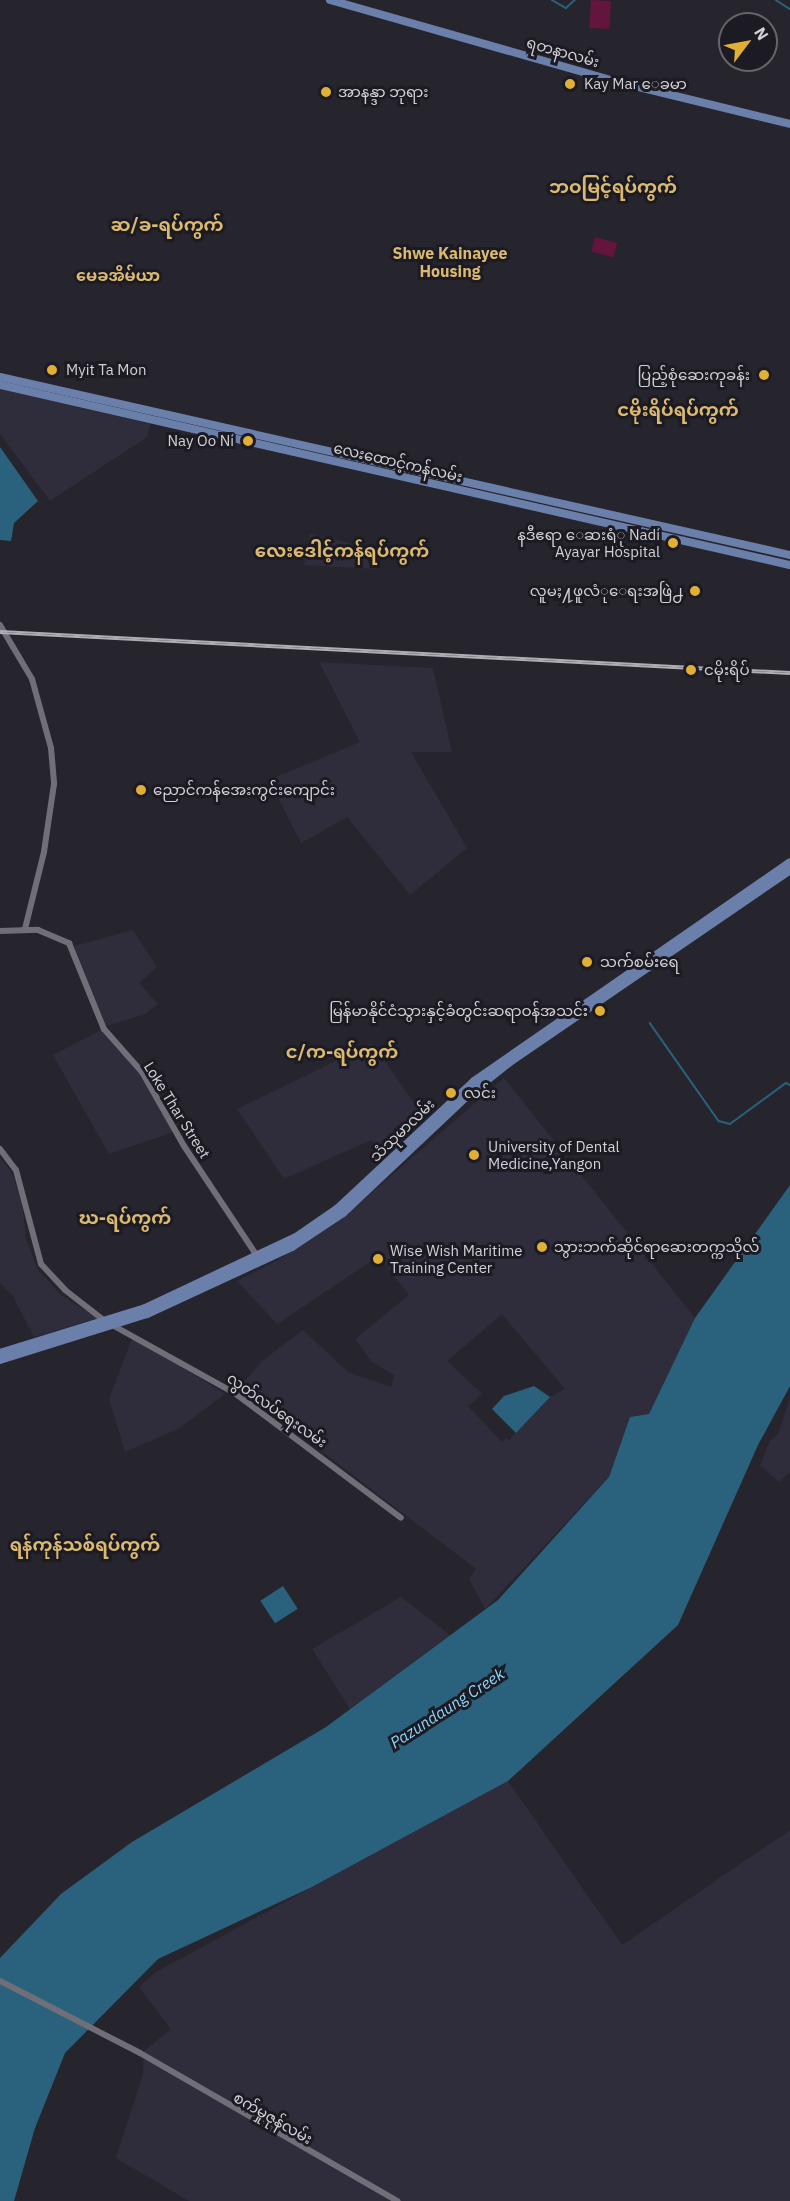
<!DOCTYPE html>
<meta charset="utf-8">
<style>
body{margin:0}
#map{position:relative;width:790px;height:2201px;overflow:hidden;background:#26242d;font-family:"IBM Plex Sans","Noto Sans Myanmar",sans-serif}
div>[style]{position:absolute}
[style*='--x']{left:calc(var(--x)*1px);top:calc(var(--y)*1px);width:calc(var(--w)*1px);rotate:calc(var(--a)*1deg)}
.built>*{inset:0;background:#2f2d3b}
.green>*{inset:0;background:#63153d;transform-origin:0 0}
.water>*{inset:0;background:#2a627d;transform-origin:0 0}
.stream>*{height:1.5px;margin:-0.75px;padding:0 0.75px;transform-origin:0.75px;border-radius:0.75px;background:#2a627d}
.minor>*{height:6px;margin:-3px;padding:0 3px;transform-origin:3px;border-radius:3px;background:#706f79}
.major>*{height:8px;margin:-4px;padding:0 4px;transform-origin:4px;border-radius:4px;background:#6a7faa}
.rail>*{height:4px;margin-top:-2px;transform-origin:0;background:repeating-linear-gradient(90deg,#1c1b23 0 4.5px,#afaeb4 0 9px);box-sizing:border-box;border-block:2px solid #afaeb4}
.dots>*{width:16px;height:16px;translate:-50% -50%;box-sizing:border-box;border:3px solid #1c1b23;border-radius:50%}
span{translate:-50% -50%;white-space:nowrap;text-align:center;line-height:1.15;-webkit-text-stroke:6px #1c1b23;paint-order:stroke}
.street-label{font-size:15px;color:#d2d1d7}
.poi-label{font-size:15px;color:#d2d1d7}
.left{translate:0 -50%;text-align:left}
.right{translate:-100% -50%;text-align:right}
.neighbourhood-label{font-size:16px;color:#dbb970;font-weight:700}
.water-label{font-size:16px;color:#8cd6fc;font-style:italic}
.quarter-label{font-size:18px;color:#dbb970;font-weight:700}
.north{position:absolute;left:718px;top:12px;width:60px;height:60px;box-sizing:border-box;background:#1c1b23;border:2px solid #65646b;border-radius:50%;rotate:58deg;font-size:16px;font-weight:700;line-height:24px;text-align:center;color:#d2d1d7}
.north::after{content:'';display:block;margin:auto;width:21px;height:27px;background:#e1af34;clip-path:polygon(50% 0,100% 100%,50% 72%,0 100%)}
</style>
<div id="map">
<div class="built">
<i style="clip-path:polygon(0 389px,150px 424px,147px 437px,50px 501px,0 434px)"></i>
<i style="clip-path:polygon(310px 534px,380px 550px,375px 569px,304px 565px)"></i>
<i style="clip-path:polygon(319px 662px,433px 668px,452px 752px,411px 752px,467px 848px,410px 895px,347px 817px,301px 843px,269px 780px,360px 742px)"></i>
<i style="clip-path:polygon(133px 930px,157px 967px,139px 983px,158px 1004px,145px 1014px,106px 1026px,74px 946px)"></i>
<i style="clip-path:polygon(101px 1030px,140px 1074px,174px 1132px,109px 1154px,53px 1055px)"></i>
<i style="clip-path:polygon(372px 1043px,425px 1118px,386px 1155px,371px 1140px,284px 1179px,237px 1109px)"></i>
<i style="clip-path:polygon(evenodd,504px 1078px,695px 1318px,649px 1414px,630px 1417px,609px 1477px,485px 1609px,469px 1579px,476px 1569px,239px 1388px,261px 1362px,303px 1330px,348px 1372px,391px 1387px,394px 1375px,372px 1362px,355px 1339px,409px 1295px,379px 1256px,277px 1324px,237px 1281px,278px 1260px,347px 1214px,504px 1078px,502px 1314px,565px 1389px,550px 1397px,509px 1440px,506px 1438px,502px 1442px,468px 1406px,482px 1394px,447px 1361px,502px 1314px)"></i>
<i style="clip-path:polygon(0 1157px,12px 1173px,22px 1203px,26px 1239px,38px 1270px,61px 1295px,98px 1318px,34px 1337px,13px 1296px,0 1283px)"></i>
<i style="clip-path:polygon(133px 1336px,225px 1394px,178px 1429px,125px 1452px,109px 1399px)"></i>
<i style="clip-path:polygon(790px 1398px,790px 1472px,779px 1482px,760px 1465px,770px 1441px,778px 1434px)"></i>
<i style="clip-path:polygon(401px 1597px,450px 1635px,350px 1709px,312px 1649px)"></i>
<i style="clip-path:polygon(508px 1781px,622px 1945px,790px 1830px,790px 2201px,189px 2201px,116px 2158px,143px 2074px,144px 2051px,171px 2029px,139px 1987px,156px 1972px)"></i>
</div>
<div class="green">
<i style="left:591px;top:0;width:20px;height:28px;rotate:3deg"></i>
<i style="left:595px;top:237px;width:23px;height:15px;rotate:15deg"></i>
</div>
<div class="water">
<i style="clip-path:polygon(0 447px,38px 501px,14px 523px,11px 541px,0 540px)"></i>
<i style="clip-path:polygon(790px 1185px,790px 1386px,758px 1445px,678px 1625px,508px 1781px,312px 1887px,158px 1959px,65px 2053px,35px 2128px,14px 2201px,0 2201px,0 1958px,61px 1894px,132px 1842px,326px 1727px,498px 1600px,609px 1477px,630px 1417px,649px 1414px,695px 1318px)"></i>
<i style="clip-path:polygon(534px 1386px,550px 1397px,516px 1433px,492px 1409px,504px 1396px)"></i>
<i style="left:283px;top:1586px;width:27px;height:27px;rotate:57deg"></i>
</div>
<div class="stream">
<i style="--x:552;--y:0;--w:16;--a:30"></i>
<i style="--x:566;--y:8;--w:12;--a:-42"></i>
<i style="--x:776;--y:0;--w:17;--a:33"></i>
<i style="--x:650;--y:1023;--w:120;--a:54.9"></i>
<i style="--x:719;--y:1121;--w:11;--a:15"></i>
<i style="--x:730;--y:1124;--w:69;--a:-36.2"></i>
<i style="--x:786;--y:1083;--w:4;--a:27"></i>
</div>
<div class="minor">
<i style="--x:0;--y:625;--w:63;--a:59.3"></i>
<i style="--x:32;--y:679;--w:72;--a:74.6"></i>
<i style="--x:51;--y:748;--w:36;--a:85"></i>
<i style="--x:54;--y:784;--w:69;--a:98.4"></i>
<i style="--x:44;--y:852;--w:79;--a:103.9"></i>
<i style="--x:0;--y:931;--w:38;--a:-2"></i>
<i style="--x:38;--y:930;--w:34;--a:23"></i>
<i style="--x:69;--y:943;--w:93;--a:67.9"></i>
<i style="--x:104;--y:1029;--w:57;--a:48.5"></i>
<i style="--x:142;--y:1072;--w:85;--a:60.4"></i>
<i style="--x:184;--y:1146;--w:136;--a:56.4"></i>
<i style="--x:0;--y:1149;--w:26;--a:53"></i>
<i style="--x:16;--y:1170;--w:97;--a:75.1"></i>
<i style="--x:41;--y:1264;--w:35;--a:47"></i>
<i style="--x:65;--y:1290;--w:51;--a:37.8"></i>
<i style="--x:105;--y:1321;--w:150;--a:29.1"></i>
<i style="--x:236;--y:1394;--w:206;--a:36.9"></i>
<i style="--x:0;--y:1981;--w:157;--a:27.2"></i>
<i style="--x:140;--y:2053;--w:297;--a:29.9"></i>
</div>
<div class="major">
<i style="--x:330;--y:0;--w:291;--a:15.9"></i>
<i style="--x:610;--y:80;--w:185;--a:13.7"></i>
<i style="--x:0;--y:377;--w:810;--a:12.7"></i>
<i style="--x:0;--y:385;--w:810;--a:12.84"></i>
<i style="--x:0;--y:1353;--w:152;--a:-17.2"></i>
<i style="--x:145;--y:1308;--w:167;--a:-25.2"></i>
<i style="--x:296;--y:1237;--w:51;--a:-34.6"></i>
<i style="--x:338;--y:1208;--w:186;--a:-43"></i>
<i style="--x:474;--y:1081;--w:384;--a:-34.7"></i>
<i style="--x:0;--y:1360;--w:154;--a:-17.4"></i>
<i style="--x:147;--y:1314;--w:160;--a:-24.8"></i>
<i style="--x:292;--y:1247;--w:61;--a:-33.7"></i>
<i style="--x:343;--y:1213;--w:169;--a:-43.3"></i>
<i style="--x:466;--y:1097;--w:56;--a:-38.5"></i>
<i style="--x:510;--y:1062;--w:340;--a:-34.4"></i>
</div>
<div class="rail">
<i style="--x:0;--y:632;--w:791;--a:2.97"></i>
</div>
<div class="dots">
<i style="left:570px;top:84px;background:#e1af34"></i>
<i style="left:326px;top:92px;background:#e1af34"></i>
<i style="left:52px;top:370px;background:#e1af34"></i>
<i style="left:764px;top:375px;background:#e1af34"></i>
<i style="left:248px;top:441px;background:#e1af34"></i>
<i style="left:673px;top:543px;background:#e1af34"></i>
<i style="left:695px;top:591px;background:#e1af34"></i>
<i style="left:691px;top:670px;background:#e1af34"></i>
<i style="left:141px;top:790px;background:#e1af34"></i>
<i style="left:587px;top:962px;background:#e1af34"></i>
<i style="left:600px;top:1011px;background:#e1af34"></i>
<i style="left:451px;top:1093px;background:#e1af34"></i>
<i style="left:474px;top:1155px;background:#e1af34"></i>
<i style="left:542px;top:1247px;background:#e1af34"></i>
<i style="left:378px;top:1259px;background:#e1af34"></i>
</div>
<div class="street-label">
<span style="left:563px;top:52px;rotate:16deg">ရတနာလမ်း</span>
<span style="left:398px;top:462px;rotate:13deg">လေးထောင့်ကန်လမ်း</span>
<span style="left:177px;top:1110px;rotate:58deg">Loke Thar Street</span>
<span style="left:402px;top:1130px;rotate:-44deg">သံသုမာလမ်း</span>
<span style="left:277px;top:1410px;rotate:35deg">လွတ်လပ်ရေးလမ်း</span>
<span style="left:273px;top:2118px;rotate:30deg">စက်မှုဇုန်လမ်း</span>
</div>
<div class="poi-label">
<span class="left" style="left:584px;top:84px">Kay Mar ေခမာ</span>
<span class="left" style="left:338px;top:92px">အာနန္ဒာ ဘုရား</span>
<span class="left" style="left:66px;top:370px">Myit Ta Mon</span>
<span class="right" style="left:750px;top:375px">ပြည့်စုံဆေးကုခန်း</span>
<span class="right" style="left:234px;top:441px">Nay Oo Ni</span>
<span class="right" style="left:660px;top:543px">နဒီဧရာ ေဆးရံု Nadi<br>Ayayar Hospital</span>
<span class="right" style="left:683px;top:591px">လူမႈ႔ဖူလံုေရးအဖြဲ႕</span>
<span class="left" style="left:704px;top:670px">ငမိုးရိပ်</span>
<span class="left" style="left:153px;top:790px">ညောင်ကန်အေးကွင်းကျောင်း</span>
<span class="left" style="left:600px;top:962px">သက်စမ်းရေ</span>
<span class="right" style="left:588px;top:1011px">မြန်မာနိုင်ငံသွားနှင့်ခံတွင်းဆရာဝန်အသင်း</span>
<span class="left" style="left:464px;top:1093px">လင်း</span>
<span class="left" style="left:488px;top:1155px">University of Dental<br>Medicine,Yangon</span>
<span class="left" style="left:554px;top:1247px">သွားဘက်‌ဆိုင်ရာဆေးတက္ကသိုလ်</span>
<span class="left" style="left:390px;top:1259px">Wise Wish Maritime<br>Training Center</span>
</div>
<div class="neighbourhood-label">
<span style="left:450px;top:262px">Shwe Kainayee<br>Housing</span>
<span style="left:118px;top:275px">မေခအိမ်ယာ</span>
</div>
<div class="water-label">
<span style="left:447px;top:1708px;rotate:-33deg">Pazundaung Creek</span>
</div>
<div class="quarter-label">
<span style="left:613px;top:187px">ဘဝမြင့်ရပ်ကွက်</span>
<span style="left:167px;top:225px">ဆ/ခ-ရပ်ကွက်</span>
<span style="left:678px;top:410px">ငမိုးရိပ်ရပ်ကွက်</span>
<span style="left:342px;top:551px">လေးဒေါင့်ကန်ရပ်ကွက်</span>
<span style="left:342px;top:1052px">င/က-ရပ်ကွက်</span>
<span style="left:125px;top:1218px">ဃ-ရပ်ကွက်</span>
<span style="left:85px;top:1545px">ရန်ကုန်သစ်ရပ်ကွက်</span>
</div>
<div class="north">N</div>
</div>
